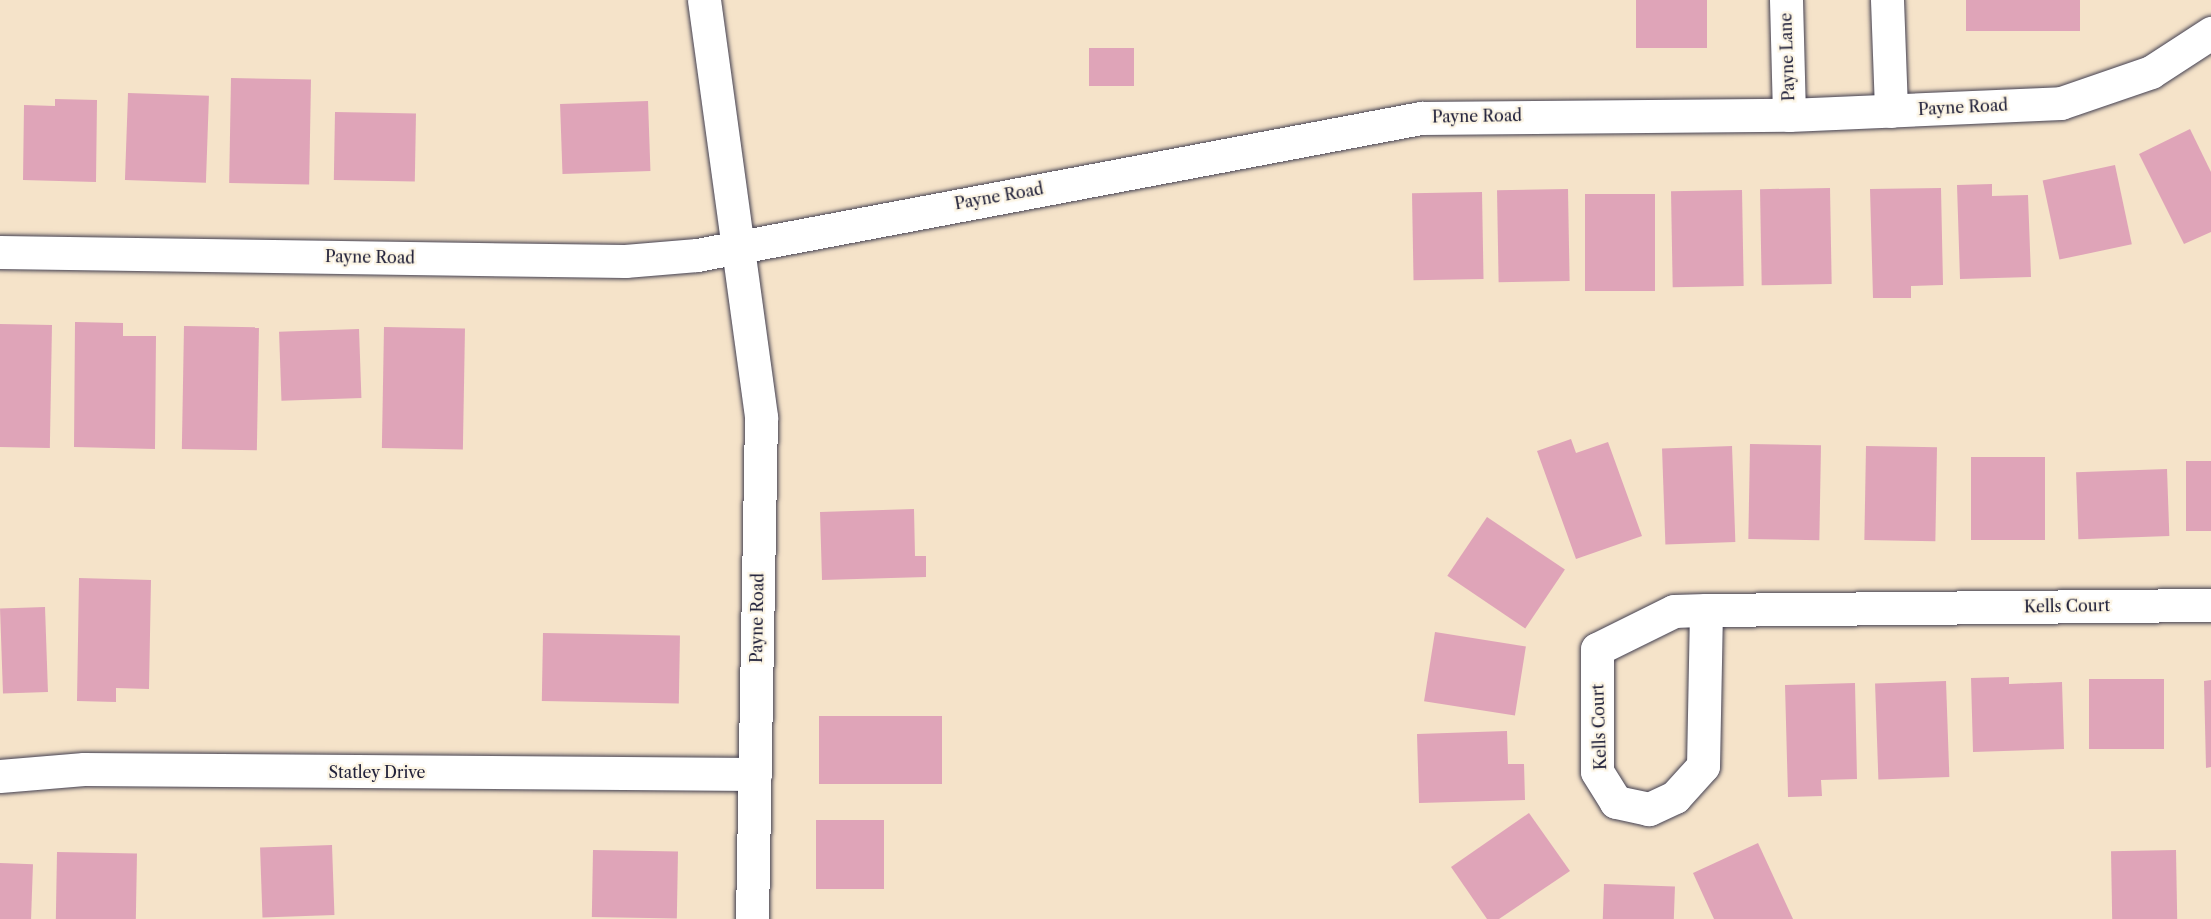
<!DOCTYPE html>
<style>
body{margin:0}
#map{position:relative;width:2211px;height:919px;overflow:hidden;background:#f5e3c9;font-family:"Libre Caslon Text",serif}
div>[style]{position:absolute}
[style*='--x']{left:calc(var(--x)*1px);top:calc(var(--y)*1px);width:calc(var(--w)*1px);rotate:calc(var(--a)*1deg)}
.building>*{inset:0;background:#dfa4b8;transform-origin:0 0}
.roads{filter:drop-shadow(0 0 2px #423f50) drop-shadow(0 0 2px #423f50)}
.minor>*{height:33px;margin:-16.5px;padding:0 16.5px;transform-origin:16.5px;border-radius:16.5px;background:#fff}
span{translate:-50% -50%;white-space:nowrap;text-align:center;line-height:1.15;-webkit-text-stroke:4.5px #fcf5e5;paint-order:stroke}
.street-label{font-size:16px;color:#22223b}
</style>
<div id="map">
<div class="building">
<i style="left:1636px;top:0;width:71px;height:48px"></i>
<i style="left:1966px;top:0;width:114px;height:31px"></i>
<i style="left:1089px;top:48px;width:45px;height:38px"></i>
<i style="left:231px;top:78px;width:80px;height:105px;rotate:1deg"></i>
<i style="left:128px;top:93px;width:81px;height:87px;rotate:2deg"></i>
<i style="clip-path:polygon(55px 99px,97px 100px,96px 182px,23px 180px,24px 105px,55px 106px)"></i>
<i style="left:648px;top:101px;width:70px;height:88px;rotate:88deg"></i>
<i style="left:335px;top:112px;width:81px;height:68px;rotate:1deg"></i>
<i style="clip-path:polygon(2190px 129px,2211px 172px,2211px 232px,2184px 244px,2139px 154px)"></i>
<i style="left:2115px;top:165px;width:81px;height:74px;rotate:78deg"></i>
<i style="clip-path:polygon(1992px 184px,1992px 196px,2028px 195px,2031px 277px,1960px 279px,1957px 185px)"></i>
<i style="left:1830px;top:188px;width:96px;height:70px;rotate:89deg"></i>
<i style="clip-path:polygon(1941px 188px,1943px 285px,1911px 286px,1911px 298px,1873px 298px,1870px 189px)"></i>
<i style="left:1568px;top:189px;width:92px;height:71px;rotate:89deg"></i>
<i style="left:1742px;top:190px;width:96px;height:71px;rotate:89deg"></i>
<i style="left:1482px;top:192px;width:87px;height:70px;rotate:89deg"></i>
<i style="left:1585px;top:194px;width:70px;height:97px"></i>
<i style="clip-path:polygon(75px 322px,123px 323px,123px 336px,156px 336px,155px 449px,74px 447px)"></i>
<i style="left:0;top:324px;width:52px;height:123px;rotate:1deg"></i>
<i style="left:184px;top:326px;width:75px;height:123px;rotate:1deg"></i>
<i style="left:384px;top:327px;width:81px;height:121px;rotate:1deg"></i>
<i style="left:359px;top:329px;width:69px;height:80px;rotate:88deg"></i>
<i style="clip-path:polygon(1571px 439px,1576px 453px,1608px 442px,1642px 536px,1576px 559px,1537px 451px)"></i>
<i style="left:1750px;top:444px;width:71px;height:95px;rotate:1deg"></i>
<i style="left:1732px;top:446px;width:96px;height:70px;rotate:88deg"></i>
<i style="left:1866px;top:446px;width:71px;height:94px;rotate:1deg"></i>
<i style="left:1971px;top:457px;width:74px;height:83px"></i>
<i style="left:2186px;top:461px;width:25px;height:70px"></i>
<i style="left:2167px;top:469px;width:67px;height:91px;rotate:88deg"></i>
<i style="clip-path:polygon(914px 509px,915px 556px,926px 556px,926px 577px,822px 580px,820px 512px)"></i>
<i style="left:1487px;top:517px;width:94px;height:71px;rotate:34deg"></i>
<i style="clip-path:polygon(79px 578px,151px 580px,149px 689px,116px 688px,116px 702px,77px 701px)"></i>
<i style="left:45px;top:607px;width:85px;height:45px;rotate:88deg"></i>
<i style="left:1435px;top:632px;width:92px;height:70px;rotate:9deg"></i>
<i style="left:543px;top:633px;width:137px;height:68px;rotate:1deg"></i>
<i style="clip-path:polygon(2009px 677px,2009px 684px,2062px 682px,2064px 749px,1973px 752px,1971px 678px)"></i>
<i style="left:2089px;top:679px;width:75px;height:70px"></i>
<i style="clip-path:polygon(2211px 680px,2211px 767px,2206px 768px,2204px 681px)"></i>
<i style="left:1946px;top:681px;width:96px;height:71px;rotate:88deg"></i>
<i style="clip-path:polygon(1855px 683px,1857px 779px,1821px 780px,1822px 796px,1788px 797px,1785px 685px)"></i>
<i style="left:819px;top:716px;width:123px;height:68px"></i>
<i style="clip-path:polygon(1507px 731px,1508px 764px,1524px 764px,1525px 800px,1419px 803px,1417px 734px)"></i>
<i style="clip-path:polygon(1529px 813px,1570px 871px,1499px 919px,1487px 919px,1451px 867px)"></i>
<i style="left:816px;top:820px;width:68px;height:69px"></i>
<i style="clip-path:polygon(1758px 843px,1793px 919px,1714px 919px,1693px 873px)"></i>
<i style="left:332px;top:845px;width:70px;height:72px;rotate:88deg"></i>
<i style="left:593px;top:850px;width:85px;height:67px;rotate:1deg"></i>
<i style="left:2176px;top:850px;width:69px;height:65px;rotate:89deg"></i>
<i style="left:57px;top:852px;width:80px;height:67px;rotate:1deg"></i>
<i style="left:0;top:863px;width:33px;height:56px;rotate:2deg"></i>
<i style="left:1604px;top:884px;width:71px;height:35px;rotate:2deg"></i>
</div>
<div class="roads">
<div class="minor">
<i style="--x:704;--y:0;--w:421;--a:82.2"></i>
<i style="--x:761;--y:417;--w:502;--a:91.03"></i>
<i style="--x:1786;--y:0;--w:115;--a:88.5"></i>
<i style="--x:1887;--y:0;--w:111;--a:87.9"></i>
<i style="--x:0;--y:252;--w:625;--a:0.83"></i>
<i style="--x:625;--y:261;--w:72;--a:-4.8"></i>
<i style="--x:697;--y:255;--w:737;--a:-10.72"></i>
<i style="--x:1421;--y:118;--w:368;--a:-0.5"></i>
<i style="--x:1789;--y:115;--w:272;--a:-2.5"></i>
<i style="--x:2061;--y:103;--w:95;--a:-19"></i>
<i style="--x:2151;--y:72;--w:72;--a:-33"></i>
<i style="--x:1706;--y:610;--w:156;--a:91.1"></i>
<i style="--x:1703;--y:766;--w:42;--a:132.1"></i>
<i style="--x:1675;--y:797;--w:29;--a:155"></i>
<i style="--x:1649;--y:809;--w:34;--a:-168"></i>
<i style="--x:1616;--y:802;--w:36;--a:-122"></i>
<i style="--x:1597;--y:771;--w:122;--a:-90"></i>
<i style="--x:1597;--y:649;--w:86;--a:-26.3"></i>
<i style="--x:1674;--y:611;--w:32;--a:-2"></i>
<i style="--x:1706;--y:610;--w:505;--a:-0.57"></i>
<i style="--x:0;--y:776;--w:84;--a:-4.8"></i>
<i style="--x:84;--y:769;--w:671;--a:0.43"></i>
</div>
</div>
<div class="street-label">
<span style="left:1787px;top:57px;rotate:-92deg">Payne Lane</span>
<span style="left:1963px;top:107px;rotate:-3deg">Payne Road</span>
<span style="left:1477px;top:116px;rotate:-1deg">Payne Road</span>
<span style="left:999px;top:196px;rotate:-10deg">Payne Road</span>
<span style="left:370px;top:257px;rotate:1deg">Payne Road</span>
<span style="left:2067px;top:606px;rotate:-1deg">Kells Court</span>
<span style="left:757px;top:618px;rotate:-89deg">Payne Road</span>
<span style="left:1599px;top:727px;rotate:-92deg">Kells Court</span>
<span style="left:377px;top:772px">Statley Drive</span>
</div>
</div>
